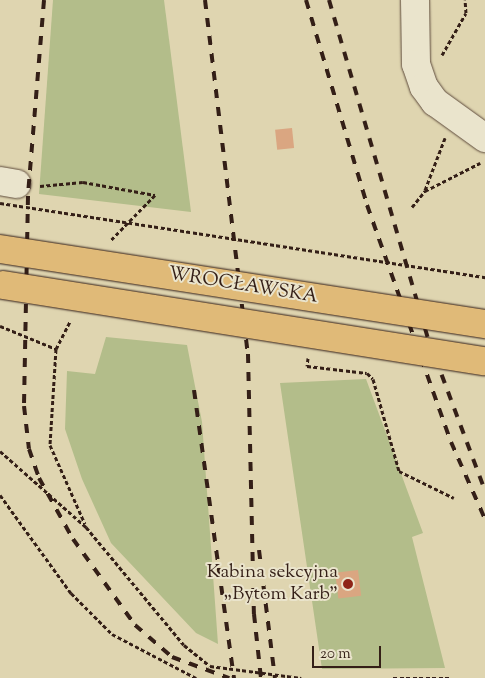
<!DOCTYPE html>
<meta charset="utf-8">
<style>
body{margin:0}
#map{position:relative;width:485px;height:678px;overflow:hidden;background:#dfd5b0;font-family:"Sorts Mill Goudy",serif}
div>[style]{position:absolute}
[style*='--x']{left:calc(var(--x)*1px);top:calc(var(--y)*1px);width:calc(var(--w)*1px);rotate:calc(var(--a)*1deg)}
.green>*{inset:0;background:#b3bd8a}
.building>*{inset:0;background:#daa681;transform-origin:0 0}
.path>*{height:3px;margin-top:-1.5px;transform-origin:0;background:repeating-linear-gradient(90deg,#341f17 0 4px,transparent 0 6.5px)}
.roads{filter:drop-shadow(0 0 1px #5f4c3d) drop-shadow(0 0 1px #5f4c3d)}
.minor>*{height:28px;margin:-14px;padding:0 14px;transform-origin:14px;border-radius:14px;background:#eae4cc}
.rail>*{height:4px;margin-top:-2px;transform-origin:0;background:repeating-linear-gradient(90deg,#341f17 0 9px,transparent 0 18px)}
.path-bridge>*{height:3px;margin-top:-1.5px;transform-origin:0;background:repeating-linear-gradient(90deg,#341f17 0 4px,transparent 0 6.5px)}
.bridges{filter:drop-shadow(0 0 1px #341f17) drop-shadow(0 0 1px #341f17)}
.major-bridge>*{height:28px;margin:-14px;padding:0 14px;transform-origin:14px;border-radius:14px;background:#e0ba78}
.dots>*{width:14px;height:14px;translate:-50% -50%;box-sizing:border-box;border:2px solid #eae4cc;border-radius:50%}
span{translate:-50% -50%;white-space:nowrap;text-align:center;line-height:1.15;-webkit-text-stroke:4px #eae4cc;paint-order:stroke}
.street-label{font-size:19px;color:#341f17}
.poi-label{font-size:19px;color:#341f17}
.right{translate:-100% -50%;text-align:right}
.scale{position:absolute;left:312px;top:646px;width:69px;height:22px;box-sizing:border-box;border:2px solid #341f17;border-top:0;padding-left:6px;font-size:15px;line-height:18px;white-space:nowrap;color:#341f17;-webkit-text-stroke:4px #eae4cc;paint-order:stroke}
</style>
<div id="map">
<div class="green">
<i style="clip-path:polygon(53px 0,164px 0,191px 212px,39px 194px)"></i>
<i style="clip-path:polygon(106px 337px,187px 345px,202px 422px,218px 644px,196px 633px,111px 543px,82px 479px,65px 429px,67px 371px,95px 374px)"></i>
<i style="clip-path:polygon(366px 379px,423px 533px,412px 537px,445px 668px,322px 669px,280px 383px)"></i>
</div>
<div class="building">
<i style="left:292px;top:128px;width:20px;height:17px;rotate:84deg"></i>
<i style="left:358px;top:570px;width:26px;height:23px;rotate:83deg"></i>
</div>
<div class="path">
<i style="--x:442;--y:55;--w:48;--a:-60.3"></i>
<i style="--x:466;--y:13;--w:13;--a:-94"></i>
<i style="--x:40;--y:186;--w:43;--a:-5.3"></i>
<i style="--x:83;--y:182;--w:73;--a:10.2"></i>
<i style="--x:155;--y:195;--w:64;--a:134.4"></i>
<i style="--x:425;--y:190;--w:56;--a:-69"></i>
<i style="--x:412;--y:207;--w:21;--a:-51"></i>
<i style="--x:425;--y:191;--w:62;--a:-27"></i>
<i style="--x:0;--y:326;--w:61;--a:22.3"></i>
<i style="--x:56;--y:349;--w:96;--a:93.6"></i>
<i style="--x:50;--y:445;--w:86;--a:66.1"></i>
<i style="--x:56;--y:349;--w:31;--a:-63"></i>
<i style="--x:308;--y:358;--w:8;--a:97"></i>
<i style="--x:307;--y:366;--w:60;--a:6.7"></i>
<i style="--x:367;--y:373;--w:8;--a:45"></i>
<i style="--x:373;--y:379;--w:96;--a:74.2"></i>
<i style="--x:399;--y:471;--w:61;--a:26.1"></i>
<i style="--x:0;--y:451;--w:115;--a:41.5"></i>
<i style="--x:86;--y:527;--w:153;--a:50.3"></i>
<i style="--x:184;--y:645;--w:33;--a:39"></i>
<i style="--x:210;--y:666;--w:92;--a:7.5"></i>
<i style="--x:0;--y:495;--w:121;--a:54.1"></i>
<i style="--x:71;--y:593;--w:58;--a:45"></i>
<i style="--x:112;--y:634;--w:95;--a:27.6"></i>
<i style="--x:393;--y:678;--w:57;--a:0"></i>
</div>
<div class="roads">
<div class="minor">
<i style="--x:415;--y:0;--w:64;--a:89.1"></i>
<i style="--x:416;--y:64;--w:24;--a:71"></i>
<i style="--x:424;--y:87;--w:19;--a:54"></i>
<i style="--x:435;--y:102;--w:62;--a:35.8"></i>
<i style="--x:0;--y:181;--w:17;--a:10"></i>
</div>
</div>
<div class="rail">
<i style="--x:44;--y:0;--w:197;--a:94.7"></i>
<i style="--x:28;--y:196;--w:210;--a:91.1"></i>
<i style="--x:24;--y:406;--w:43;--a:83.4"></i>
<i style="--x:29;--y:449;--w:31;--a:71"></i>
<i style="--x:39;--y:478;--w:70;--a:60.9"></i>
<i style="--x:73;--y:539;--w:106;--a:54.2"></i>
<i style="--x:135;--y:625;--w:49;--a:40.9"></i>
<i style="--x:172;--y:657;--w:61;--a:20.2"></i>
<i style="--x:205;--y:0;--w:357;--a:83.1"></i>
<i style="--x:248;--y:354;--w:260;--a:88.7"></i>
<i style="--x:254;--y:614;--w:64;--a:83.8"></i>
<i style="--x:306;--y:0;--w:214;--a:73.4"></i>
<i style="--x:367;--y:205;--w:251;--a:70.5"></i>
<i style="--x:451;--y:442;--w:84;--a:66.2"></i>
<i style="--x:329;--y:0;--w:355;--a:73.7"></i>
<i style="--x:429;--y:341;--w:160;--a:69.5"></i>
<i style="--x:194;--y:390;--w:291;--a:82.1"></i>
<i style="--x:259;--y:550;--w:129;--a:82.9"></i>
</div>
<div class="path-bridge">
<i style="--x:0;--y:203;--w:491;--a:8.7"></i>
</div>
<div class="bridges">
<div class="major-bridge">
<i style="--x:0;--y:249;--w:491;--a:8.8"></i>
<i style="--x:3;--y:285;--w:488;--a:9"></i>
</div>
</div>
<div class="dots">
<i style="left:348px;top:584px;background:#8f2418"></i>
</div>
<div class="street-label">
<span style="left:243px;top:286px;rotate:9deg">WROCŁAWSKA</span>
</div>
<div class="poi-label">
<span class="right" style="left:338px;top:584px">Kabina sekcyjna<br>„Bytom Karb”</span>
</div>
<div class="scale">20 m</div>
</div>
